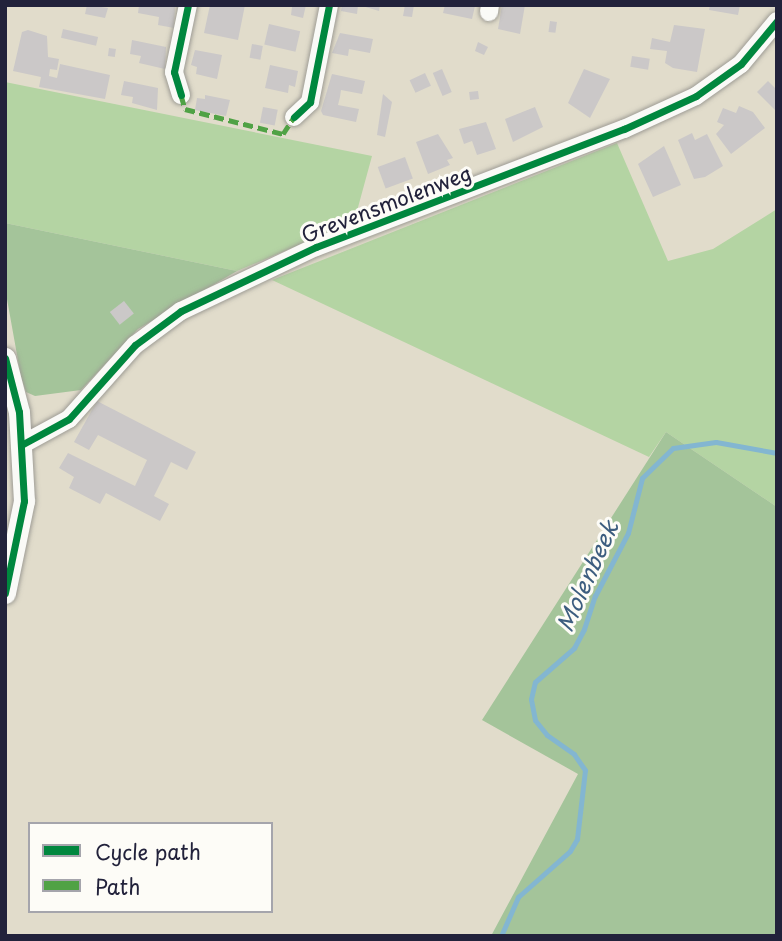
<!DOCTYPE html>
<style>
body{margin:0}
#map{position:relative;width:782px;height:941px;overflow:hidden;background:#e1dccb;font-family:"Playpen Sans",sans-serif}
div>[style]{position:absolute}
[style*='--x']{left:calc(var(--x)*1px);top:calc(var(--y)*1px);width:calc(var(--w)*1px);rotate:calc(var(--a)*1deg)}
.green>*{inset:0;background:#b4d4a3}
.forest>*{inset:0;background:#a4c49a}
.stream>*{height:5px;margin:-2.5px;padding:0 2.5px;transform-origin:2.5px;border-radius:2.5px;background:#83b6d1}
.building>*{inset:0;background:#cbc8c8;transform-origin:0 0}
.roads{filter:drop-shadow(0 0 2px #9e9c95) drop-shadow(0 0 2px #9e9c95)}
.minor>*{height:18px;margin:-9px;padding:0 9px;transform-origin:9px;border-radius:9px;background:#fafaf7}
.tertiary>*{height:21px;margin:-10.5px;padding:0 10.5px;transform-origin:10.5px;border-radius:10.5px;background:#fafaf7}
.quiet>*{height:5px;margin-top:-2.5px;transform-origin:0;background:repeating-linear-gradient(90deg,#50a245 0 10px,transparent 0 15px)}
.cycleway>*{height:7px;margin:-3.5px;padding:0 3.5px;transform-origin:3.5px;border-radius:3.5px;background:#00873e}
span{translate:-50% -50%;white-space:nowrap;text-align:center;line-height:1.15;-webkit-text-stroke:6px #fdfcf7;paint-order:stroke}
.street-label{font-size:21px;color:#22223b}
.water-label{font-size:23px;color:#3c5d7f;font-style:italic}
.frame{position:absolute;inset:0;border:7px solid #22223b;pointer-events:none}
.legend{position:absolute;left:28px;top:822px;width:245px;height:91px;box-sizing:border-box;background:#fdfcf7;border:2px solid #a5a5ac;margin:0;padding:9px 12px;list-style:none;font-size:21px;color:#22223b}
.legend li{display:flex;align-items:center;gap:14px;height:35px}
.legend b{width:35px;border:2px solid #a5a5ac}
</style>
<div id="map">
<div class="green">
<i style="clip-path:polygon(5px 82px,372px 156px,354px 222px,237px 271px,5px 223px)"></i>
<i style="clip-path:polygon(617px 143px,668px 261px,713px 249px,777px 209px,777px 507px,666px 432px,649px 457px,272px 280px)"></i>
</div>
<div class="forest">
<i style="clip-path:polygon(5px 223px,237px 271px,138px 329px,81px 390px,35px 396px,26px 392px,21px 377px,5px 288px)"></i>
<i style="clip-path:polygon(666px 432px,777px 507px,777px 936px,491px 936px,578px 774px,482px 720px)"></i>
</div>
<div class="stream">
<i style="--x:501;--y:936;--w:43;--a:-66.4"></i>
<i style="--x:518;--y:897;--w:69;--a:-41.5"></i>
<i style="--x:570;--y:851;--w:14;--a:-60"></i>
<i style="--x:577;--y:839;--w:69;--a:-83.4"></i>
<i style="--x:585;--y:770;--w:19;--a:-125"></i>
<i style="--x:574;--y:754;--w:33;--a:-145"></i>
<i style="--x:547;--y:735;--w:19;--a:-129"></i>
<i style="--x:535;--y:720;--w:21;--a:-101"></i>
<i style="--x:531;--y:699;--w:17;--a:-77"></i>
<i style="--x:535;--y:682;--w:52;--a:-41.1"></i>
<i style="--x:574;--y:648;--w:21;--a:-62"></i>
<i style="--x:584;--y:629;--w:35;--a:-72"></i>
<i style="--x:595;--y:596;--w:71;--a:-62.4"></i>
<i style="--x:628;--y:533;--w:57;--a:-75.7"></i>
<i style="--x:642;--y:478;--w:43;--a:-44.1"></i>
<i style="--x:673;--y:448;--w:43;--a:-7.9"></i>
<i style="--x:716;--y:442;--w:62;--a:10.2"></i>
</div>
<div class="building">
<i style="clip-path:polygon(87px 5px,108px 8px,105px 18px,85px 14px)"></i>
<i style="clip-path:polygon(139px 5px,175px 6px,174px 28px,158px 25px,159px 17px,138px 13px)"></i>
<i style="clip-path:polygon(210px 5px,245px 5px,238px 40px,204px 33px)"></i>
<i style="clip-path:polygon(288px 5px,306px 5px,303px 18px,291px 15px,292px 7px)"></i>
<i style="clip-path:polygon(342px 5px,358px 5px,357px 14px,341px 11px)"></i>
<i style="clip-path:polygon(359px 5px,380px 5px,379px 11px)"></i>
<i style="clip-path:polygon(405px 5px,414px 5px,412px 17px,403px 16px)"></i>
<i style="clip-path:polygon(445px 5px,475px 6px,472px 19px,443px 13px)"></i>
<i style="clip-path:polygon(502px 5px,525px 5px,520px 34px,498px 29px)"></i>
<i style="clip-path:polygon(710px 5px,740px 5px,738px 15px,709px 10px)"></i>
<i style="left:550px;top:21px;width:7px;height:11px;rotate:8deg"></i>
<i style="left:269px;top:24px;width:32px;height:21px;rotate:13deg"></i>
<i style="clip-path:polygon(674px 25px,705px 29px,697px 72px,673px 68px,665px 63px,667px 51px,650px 49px,652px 38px,670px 42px)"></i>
<i style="left:63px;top:29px;width:36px;height:9px;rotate:13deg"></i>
<i style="clip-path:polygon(28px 30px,47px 36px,48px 57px,59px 59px,57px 70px,50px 69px,49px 76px,57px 78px,60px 64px,110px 75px,105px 99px,39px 87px,41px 77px,13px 71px,22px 32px)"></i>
<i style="clip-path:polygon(340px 33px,373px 39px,370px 53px,349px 49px,348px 56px,332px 53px)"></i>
<i style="clip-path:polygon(132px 40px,166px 47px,165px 69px,139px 63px,141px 56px,130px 54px)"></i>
<i style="clip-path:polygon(478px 42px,488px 47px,484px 55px,475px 51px)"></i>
<i style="left:252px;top:44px;width:11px;height:14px;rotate:10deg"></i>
<i style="left:109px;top:48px;width:7px;height:8px;rotate:8deg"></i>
<i style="clip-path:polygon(195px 50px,222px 55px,217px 79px,196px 74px,197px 67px,191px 65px)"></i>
<i style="left:632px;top:56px;width:18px;height:11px;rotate:9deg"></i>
<i style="clip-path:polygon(270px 65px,298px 71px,295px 87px,289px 85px,288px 93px,265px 88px)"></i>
<i style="left:442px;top:69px;width:25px;height:10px;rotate:67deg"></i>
<i style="clip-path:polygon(584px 69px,610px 79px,590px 118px,568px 103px)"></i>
<i style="left:425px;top:73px;width:14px;height:17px;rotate:65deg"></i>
<i style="clip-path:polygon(332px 74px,365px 81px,362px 94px,341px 90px,340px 97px,338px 105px,359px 109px,356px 122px,323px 115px,321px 111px)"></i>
<i style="clip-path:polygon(124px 81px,158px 88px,157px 110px,132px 103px,133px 97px,121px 95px)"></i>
<i style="clip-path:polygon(768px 81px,777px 90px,777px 112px,757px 92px)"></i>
<i style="left:478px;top:91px;width:8px;height:9px;rotate:83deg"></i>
<i style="clip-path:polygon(383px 94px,392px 102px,385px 137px,377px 135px)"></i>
<i style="clip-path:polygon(205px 95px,230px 100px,226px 116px,195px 110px,197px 98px,205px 99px)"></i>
<i style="clip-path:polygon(739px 106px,753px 112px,765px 128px,731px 154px,716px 134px,724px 125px,717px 122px,723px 108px,736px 113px)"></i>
<i style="left:263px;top:107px;width:15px;height:16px;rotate:11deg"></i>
<i style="clip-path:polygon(535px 107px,543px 127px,513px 142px,505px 119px)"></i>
<i style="clip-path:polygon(486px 122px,496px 149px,477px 155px,472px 141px,464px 144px,459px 129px)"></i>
<i style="clip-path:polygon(692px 133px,695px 140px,707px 134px,723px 166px,705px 177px,694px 179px,678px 140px)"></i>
<i style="clip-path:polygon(438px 134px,453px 158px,447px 160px,450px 165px,428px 174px,416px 142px)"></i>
<i style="clip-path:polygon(664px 146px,681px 185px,653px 197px,638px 164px)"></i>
<i style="left:405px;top:157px;width:23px;height:29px;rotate:70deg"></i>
<i style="left:124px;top:301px;width:16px;height:18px;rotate:52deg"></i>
<i style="clip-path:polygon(97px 401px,196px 452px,187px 470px,171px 462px,154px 496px,169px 504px,160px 521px,106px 493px,100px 504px,69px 488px,74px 477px,59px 468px,68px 453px,135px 486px,147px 460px,98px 435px,89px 450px,74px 442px)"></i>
</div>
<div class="roads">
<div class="minor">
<i style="--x:489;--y:12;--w:7;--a:-82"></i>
<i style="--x:181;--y:95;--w:24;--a:-107"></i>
<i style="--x:174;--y:72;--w:68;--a:-78.2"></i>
<i style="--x:294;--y:117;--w:22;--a:-43"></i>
<i style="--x:310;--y:102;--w:99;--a:-78.9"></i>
<i style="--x:23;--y:444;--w:52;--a:-28.5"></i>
<i style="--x:69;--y:419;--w:99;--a:-48.3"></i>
<i style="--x:135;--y:345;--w:57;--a:-36.5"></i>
<i style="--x:181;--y:311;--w:149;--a:-25.4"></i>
<i style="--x:316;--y:247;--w:330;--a:-21"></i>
<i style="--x:624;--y:129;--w:79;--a:-24.6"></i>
<i style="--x:696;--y:96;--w:55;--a:-35.4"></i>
<i style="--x:741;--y:64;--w:56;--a:-50.1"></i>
</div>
<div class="tertiary">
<i style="--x:5;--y:358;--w:56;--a:75.5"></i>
<i style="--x:19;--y:412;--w:89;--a:86.8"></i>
<i style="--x:24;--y:501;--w:94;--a:101.7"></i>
</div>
</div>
<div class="quiet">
<i style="--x:181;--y:95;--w:15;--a:74"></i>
<i style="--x:185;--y:109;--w:101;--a:14.3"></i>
<i style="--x:283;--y:134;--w:20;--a:-57"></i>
</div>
<div class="cycleway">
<i style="--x:181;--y:95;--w:24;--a:-107"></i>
<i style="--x:174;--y:72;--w:68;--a:-78.2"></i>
<i style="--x:294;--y:117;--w:22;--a:-43"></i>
<i style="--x:310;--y:102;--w:99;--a:-78.9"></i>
<i style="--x:5;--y:358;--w:56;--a:75.5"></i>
<i style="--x:19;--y:412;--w:89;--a:86.8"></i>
<i style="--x:24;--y:501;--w:94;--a:101.7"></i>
<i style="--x:23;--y:444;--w:52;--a:-28.5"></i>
<i style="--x:69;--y:419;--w:99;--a:-48.3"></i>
<i style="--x:135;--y:345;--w:57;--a:-36.5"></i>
<i style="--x:181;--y:311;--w:149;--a:-25.4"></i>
<i style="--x:316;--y:247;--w:330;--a:-21"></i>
<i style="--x:624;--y:129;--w:79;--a:-24.6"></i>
<i style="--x:696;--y:96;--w:55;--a:-35.4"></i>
<i style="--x:741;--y:64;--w:56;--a:-50.1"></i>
</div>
<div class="street-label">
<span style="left:386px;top:203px;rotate:-21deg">Grevensmolenweg</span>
</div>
<div class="water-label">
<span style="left:587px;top:576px;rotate:-66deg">Molenbeek</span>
</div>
<div class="frame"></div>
<ul class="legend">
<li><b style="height:9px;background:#00873e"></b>Cycle path</li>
<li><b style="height:9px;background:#50a245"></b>Path</li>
</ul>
</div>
